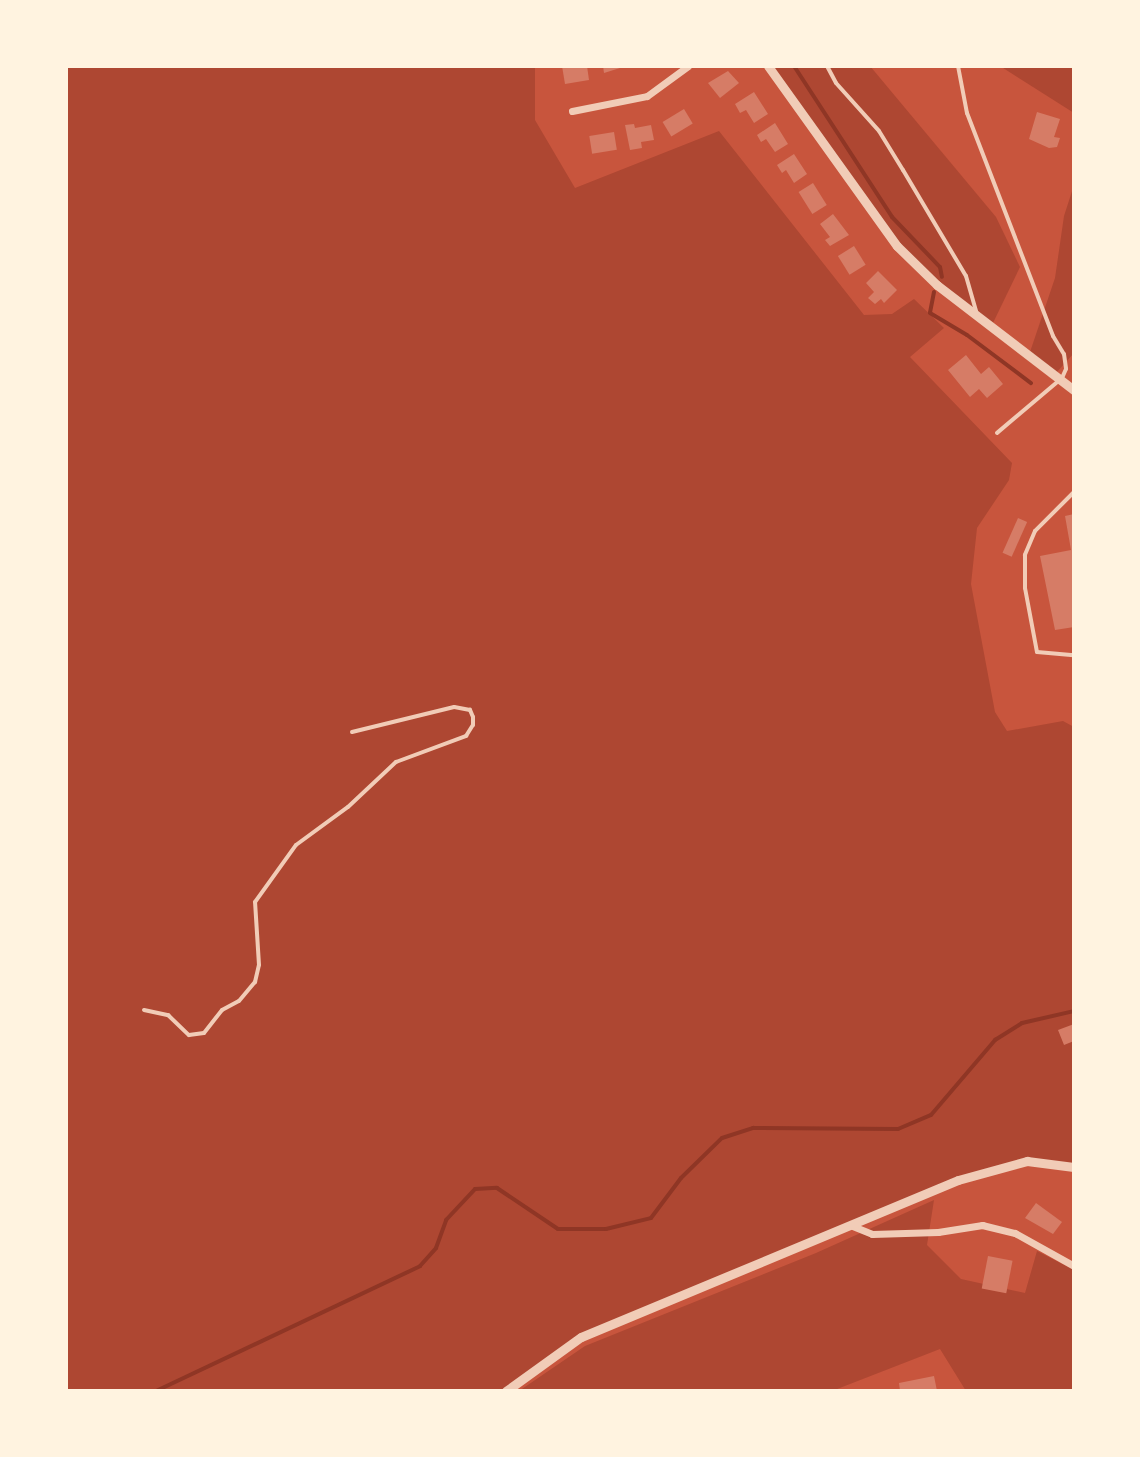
<!DOCTYPE html>
<style>
body{margin:0}
#map{position:relative;width:1140px;height:1457px;overflow:hidden;background:#c8553d;font-family:Overpass,sans-serif}
div>[style]{position:absolute}
[style*='--x']{left:calc(var(--x)*1px);top:calc(var(--y)*1px);width:calc(var(--w)*1px);rotate:calc(var(--a)*1deg)}
.green>*{inset:0;background:#ae4732}
.stream>*{height:4px;margin:-2px;padding:0 2px;transform-origin:2px;border-radius:2px;background:#8f3625}
.building>*{inset:0;background:#d67c66;transform-origin:0 0}
.service>*{height:4px;margin:-2px;padding:0 2px;transform-origin:2px;border-radius:2px;background:#f1ccb7}
.minor>*{height:7px;margin:-3.5px;padding:0 3.5px;transform-origin:3.5px;border-radius:3.5px;background:#f1ccb7}
.tertiary>*{height:9px;margin:-4.5px;padding:0 4.5px;transform-origin:4.5px;border-radius:4.5px;background:#f1ccb7}
span{translate:-50% -50%;white-space:nowrap;text-align:center;line-height:1.15;-webkit-text-stroke:6px #fff3e0;paint-order:stroke}
.frame{position:absolute;inset:0;border:68px solid #fff3e0;pointer-events:none}
</style>
<div id="map">
<div class="green">
<i style="clip-path:polygon(66px 66px,535px 66px,535px 120px,575px 188px,719px 131px,864px 315px,892px 314px,914px 299px,944px 328px,910px 357px,1012px 463px,1009px 480px,977px 528px,971px 584px,995px 712px,1007px 731px,1063px 721px,1074px 727px,1074px 1167px,1027px 1161px,987px 1169px,581px 1337px,506px 1391px,66px 1391px)"></i>
<i style="clip-path:polygon(768px 66px,870px 66px,996px 217px,1020px 267px,992px 325px,897px 246px)"></i>
<i style="clip-path:polygon(1000px 66px,1074px 66px,1074px 113px)"></i>
<i style="clip-path:polygon(1074px 185px,1074px 353px,1056px 373px,1030px 352px,1055px 278px,1064px 216px)"></i>
<i style="clip-path:polygon(934px 1200px,927px 1245px,961px 1279px,1025px 1293px,1037px 1251px,1074px 1270px,1074px 1390px,966px 1391px,940px 1349px,832px 1391px,519px 1391px,585px 1346px,816px 1253px)"></i>
</div>
<div class="stream">
<i style="--x:794;--y:66;--w:180;--a:57"></i>
<i style="--x:892;--y:217;--w:69;--a:46.2"></i>
<i style="--x:940;--y:267;--w:10;--a:79"></i>
<i style="--x:934;--y:292;--w:21;--a:101"></i>
<i style="--x:930;--y:313;--w:43;--a:30.7"></i>
<i style="--x:967;--y:335;--w:80;--a:36.9"></i>
<i style="--x:156;--y:1391;--w:292;--a:-25.3"></i>
<i style="--x:420;--y:1266;--w:24;--a:-48"></i>
<i style="--x:436;--y:1248;--w:30;--a:-70"></i>
<i style="--x:446;--y:1220;--w:42;--a:-46.9"></i>
<i style="--x:475;--y:1189;--w:22;--a:-3"></i>
<i style="--x:497;--y:1188;--w:73;--a:33.9"></i>
<i style="--x:558;--y:1229;--w:48;--a:0"></i>
<i style="--x:606;--y:1229;--w:46;--a:-13.7"></i>
<i style="--x:651;--y:1218;--w:50;--a:-53.1"></i>
<i style="--x:681;--y:1178;--w:57;--a:-44.3"></i>
<i style="--x:722;--y:1138;--w:33;--a:-18"></i>
<i style="--x:753;--y:1128;--w:145;--a:0.4"></i>
<i style="--x:898;--y:1129;--w:36;--a:-23"></i>
<i style="--x:931;--y:1115;--w:99;--a:-49.5"></i>
<i style="--x:995;--y:1040;--w:32;--a:-32"></i>
<i style="--x:1022;--y:1023;--w:53;--a:-13"></i>
</div>
<div class="building">
<i style="clip-path:polygon(562px 66px,587px 66px,589px 80px,565px 84px)"></i>
<i style="clip-path:polygon(603px 66px,620px 66px,620px 68px,604px 73px)"></i>
<i style="clip-path:polygon(728px 71px,739px 83px,720px 98px,708px 83px)"></i>
<i style="clip-path:polygon(754px 92px,768px 114px,754px 123px,746px 110px,740px 113px,735px 104px)"></i>
<i style="left:684px;top:109px;width:17px;height:25px;rotate:59deg"></i>
<i style="clip-path:polygon(1037px 112px,1060px 119px,1054px 137px,1060px 138px,1057px 147px,1049px 148px,1029px 139px)"></i>
<i style="clip-path:polygon(775px 123px,788px 144px,775px 152px,766px 139px,761px 142px,757px 135px)"></i>
<i style="clip-path:polygon(634px 124px,635px 128px,651px 125px,654px 140px,641px 142px,642px 148px,630px 150px,625px 125px)"></i>
<i style="left:614px;top:132px;width:18px;height:25px;rotate:81deg"></i>
<i style="clip-path:polygon(794px 154px,807px 174px,794px 183px,786px 170px,782px 173px,777px 165px)"></i>
<i style="left:813px;top:183px;width:26px;height:17px;rotate:58deg"></i>
<i style="clip-path:polygon(833px 214px,849px 235px,830px 246px,825px 240px,830px 237px,820px 224px)"></i>
<i style="left:854px;top:246px;width:22px;height:19px;rotate:58deg"></i>
<i style="clip-path:polygon(878px 271px,897px 290px,884px 303px,881px 299px,875px 304px,868px 298px,874px 292px,866px 283px)"></i>
<i style="clip-path:polygon(966px 355px,981px 374px,989px 367px,1003px 384px,987px 398px,979px 389px,970px 397px,948px 370px)"></i>
<i style="clip-path:polygon(1074px 514px,1074px 627px,1055px 630px,1040px 556px,1071px 550px,1065px 516px)"></i>
<i style="left:1018px;top:518px;width:10px;height:38px;rotate:24deg"></i>
<i style="clip-path:polygon(1074px 1024px,1074px 1041px,1064px 1045px,1058px 1030px)"></i>
<i style="clip-path:polygon(1036px 1203px,1062px 1222px,1053px 1234px,1025px 1218px)"></i>
<i style="left:988px;top:1256px;width:25px;height:33px;rotate:11deg"></i>
<i style="clip-path:polygon(934px 1376px,937px 1391px,900px 1391px,899px 1383px)"></i>
</div>
<div class="service">
<i style="--x:827;--y:66;--w:19;--a:62"></i>
<i style="--x:836;--y:83;--w:64;--a:48.1"></i>
<i style="--x:879;--y:131;--w:46;--a:58.4"></i>
<i style="--x:903;--y:170;--w:123;--a:59.3"></i>
<i style="--x:966;--y:276;--w:37;--a:74"></i>
<i style="--x:958;--y:66;--w:48;--a:79.2"></i>
<i style="--x:967;--y:113;--w:239;--a:68.9"></i>
<i style="--x:1053;--y:336;--w:21;--a:59"></i>
<i style="--x:1064;--y:354;--w:15;--a:82"></i>
<i style="--x:1066;--y:369;--w:10;--a:114"></i>
<i style="--x:1062;--y:378;--w:85;--a:139.8"></i>
<i style="--x:1074;--y:492;--w:55;--a:135"></i>
<i style="--x:1035;--y:531;--w:26;--a:113"></i>
<i style="--x:1025;--y:555;--w:33;--a:90"></i>
<i style="--x:1025;--y:588;--w:65;--a:79.4"></i>
<i style="--x:1037;--y:652;--w:37;--a:5"></i>
<i style="--x:144;--y:1010;--w:25;--a:12"></i>
<i style="--x:168;--y:1015;--w:29;--a:44"></i>
<i style="--x:189;--y:1035;--w:15;--a:-8"></i>
<i style="--x:204;--y:1033;--w:29;--a:-52"></i>
<i style="--x:222;--y:1010;--w:19;--a:-28"></i>
<i style="--x:239;--y:1001;--w:25;--a:-50"></i>
<i style="--x:255;--y:982;--w:17;--a:-77"></i>
<i style="--x:259;--y:965;--w:63;--a:-93.6"></i>
<i style="--x:255;--y:902;--w:70;--a:-54.3"></i>
<i style="--x:296;--y:845;--w:64;--a:-36.2"></i>
<i style="--x:348;--y:807;--w:66;--a:-43.2"></i>
<i style="--x:396;--y:762;--w:75;--a:-20.4"></i>
<i style="--x:466;--y:736;--w:13;--a:-58"></i>
<i style="--x:473;--y:725;--w:8;--a:-90"></i>
<i style="--x:473;--y:717;--w:8;--a:-113"></i>
<i style="--x:470;--y:710;--w:16;--a:-169"></i>
<i style="--x:454;--y:707;--w:105;--a:166.2"></i>
</div>
<div class="minor">
<i style="--x:572;--y:111;--w:76;--a:-11.3"></i>
<i style="--x:647;--y:96;--w:51;--a:-36.2"></i>
<i style="--x:850;--y:1225;--w:24;--a:22"></i>
<i style="--x:872;--y:1234;--w:66;--a:-1.7"></i>
<i style="--x:938;--y:1232;--w:45;--a:-9"></i>
<i style="--x:982;--y:1225;--w:34;--a:14"></i>
<i style="--x:1015;--y:1233;--w:68;--a:29.2"></i>
</div>
<div class="tertiary">
<i style="--x:768;--y:66;--w:221;--a:54.4"></i>
<i style="--x:897;--y:246;--w:56;--a:44.3"></i>
<i style="--x:937;--y:285;--w:173;--a:37.5"></i>
<i style="--x:506;--y:1391;--w:92;--a:-35.8"></i>
<i style="--x:581;--y:1337;--w:408;--a:-22.6"></i>
<i style="--x:958;--y:1180;--w:72;--a:-15.4"></i>
<i style="--x:1027;--y:1161;--w:47;--a:7.3"></i>
</div>
<div class="frame"></div>
</div>
